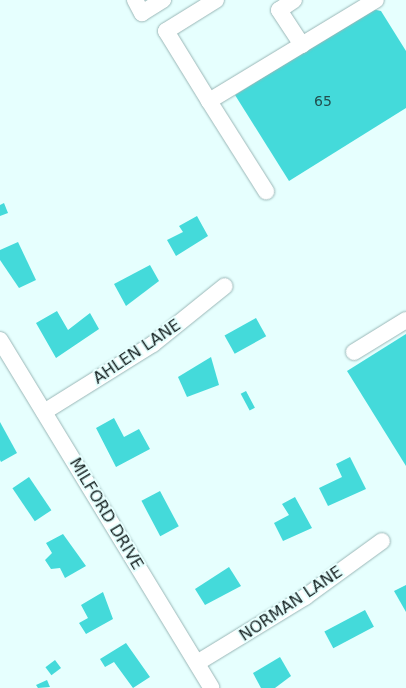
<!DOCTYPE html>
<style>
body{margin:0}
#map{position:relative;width:406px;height:688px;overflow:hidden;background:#e6fffe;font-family:"DejaVu Sans",sans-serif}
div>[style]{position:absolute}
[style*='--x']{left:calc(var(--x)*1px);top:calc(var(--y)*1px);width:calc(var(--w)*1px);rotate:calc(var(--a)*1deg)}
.building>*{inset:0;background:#44dada;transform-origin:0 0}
.roads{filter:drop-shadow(0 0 1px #9ab7b7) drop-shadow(0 0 1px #9ab7b7)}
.minor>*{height:16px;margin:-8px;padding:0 8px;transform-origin:8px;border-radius:8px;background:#fff}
span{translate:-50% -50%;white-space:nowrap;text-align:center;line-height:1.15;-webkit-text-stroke:4px #e6fffe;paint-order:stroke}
.number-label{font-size:14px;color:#224f4f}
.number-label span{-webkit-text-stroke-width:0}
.street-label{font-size:16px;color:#162121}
</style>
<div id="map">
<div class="building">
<i style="clip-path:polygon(372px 9px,381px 11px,406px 51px,406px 108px,289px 181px,235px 95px)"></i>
<i style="clip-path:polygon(4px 203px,8px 213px,0 216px,0 205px)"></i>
<i style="clip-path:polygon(197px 216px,208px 236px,176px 256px,167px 240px,183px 232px,179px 226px)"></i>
<i style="clip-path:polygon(18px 242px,36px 280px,19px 288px,0 260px,0 250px)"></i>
<i style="clip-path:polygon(150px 265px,159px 281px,126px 306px,114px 284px)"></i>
<i style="clip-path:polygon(57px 311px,68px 330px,90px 313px,99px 329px,56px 358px,36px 323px)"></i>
<i style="left:256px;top:318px;width:21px;height:36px;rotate:61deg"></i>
<i style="clip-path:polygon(406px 334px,406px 466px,347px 371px)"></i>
<i style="clip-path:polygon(211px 357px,219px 385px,187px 397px,178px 377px)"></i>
<i style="left:246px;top:391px;width:19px;height:6px;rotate:62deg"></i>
<i style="clip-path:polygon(114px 418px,124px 437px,139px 429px,150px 449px,116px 467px,96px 428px)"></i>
<i style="clip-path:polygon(0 422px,17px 453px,1px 462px,0 460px)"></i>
<i style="clip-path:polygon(350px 457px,366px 489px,328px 506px,319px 488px,342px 477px,336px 464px)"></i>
<i style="left:29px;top:477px;width:40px;height:20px;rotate:56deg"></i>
<i style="left:160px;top:491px;width:40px;height:21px;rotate:62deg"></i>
<i style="clip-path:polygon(295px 497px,312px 528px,283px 541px,274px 523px,289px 515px,282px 504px)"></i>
<i style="clip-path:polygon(63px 534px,86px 566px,65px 578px,60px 568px,51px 569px,45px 560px,52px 553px,46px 543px)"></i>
<i style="clip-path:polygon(229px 567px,241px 586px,205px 605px,195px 589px)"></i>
<i style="clip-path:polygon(406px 585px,406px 612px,394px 591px)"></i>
<i style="clip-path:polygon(103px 592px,113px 619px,86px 634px,79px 623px,88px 618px,81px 605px)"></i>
<i style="left:365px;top:610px;width:19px;height:46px;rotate:62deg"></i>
<i style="clip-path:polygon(126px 643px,150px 677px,133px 688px,114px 662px,105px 667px,100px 659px)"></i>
<i style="clip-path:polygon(280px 657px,291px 676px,275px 688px,261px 688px,253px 673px)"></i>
<i style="left:55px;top:660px;width:10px;height:12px;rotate:53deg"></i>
<i style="clip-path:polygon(47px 680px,50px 687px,38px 688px,36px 685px)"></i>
</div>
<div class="roads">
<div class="minor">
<i style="--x:135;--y:0;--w:15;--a:62"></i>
<i style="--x:142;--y:13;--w:25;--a:-32"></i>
<i style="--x:216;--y:0;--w:59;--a:148.2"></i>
<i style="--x:166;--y:31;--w:82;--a:58.4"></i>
<i style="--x:209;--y:101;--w:195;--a:-31.2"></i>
<i style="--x:294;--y:0;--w:18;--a:146"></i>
<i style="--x:279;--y:10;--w:42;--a:56.7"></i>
<i style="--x:209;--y:101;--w:107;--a:57.7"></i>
<i style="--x:0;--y:340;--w:407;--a:58.7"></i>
<i style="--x:354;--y:352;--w:61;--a:-31.6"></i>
<i style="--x:44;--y:412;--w:128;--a:-32"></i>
<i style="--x:153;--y:344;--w:92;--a:-38.9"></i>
<i style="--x:197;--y:663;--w:127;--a:-31.4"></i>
<i style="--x:305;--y:597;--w:95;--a:-36"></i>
</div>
</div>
<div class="number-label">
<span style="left:323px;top:101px">65</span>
</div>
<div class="street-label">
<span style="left:137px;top:352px;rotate:-34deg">AHLEN LANE</span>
<span style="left:106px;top:514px;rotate:59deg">MILFORD DRIVE</span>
<span style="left:291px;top:604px;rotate:-34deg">NORMAN LANE</span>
</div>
</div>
